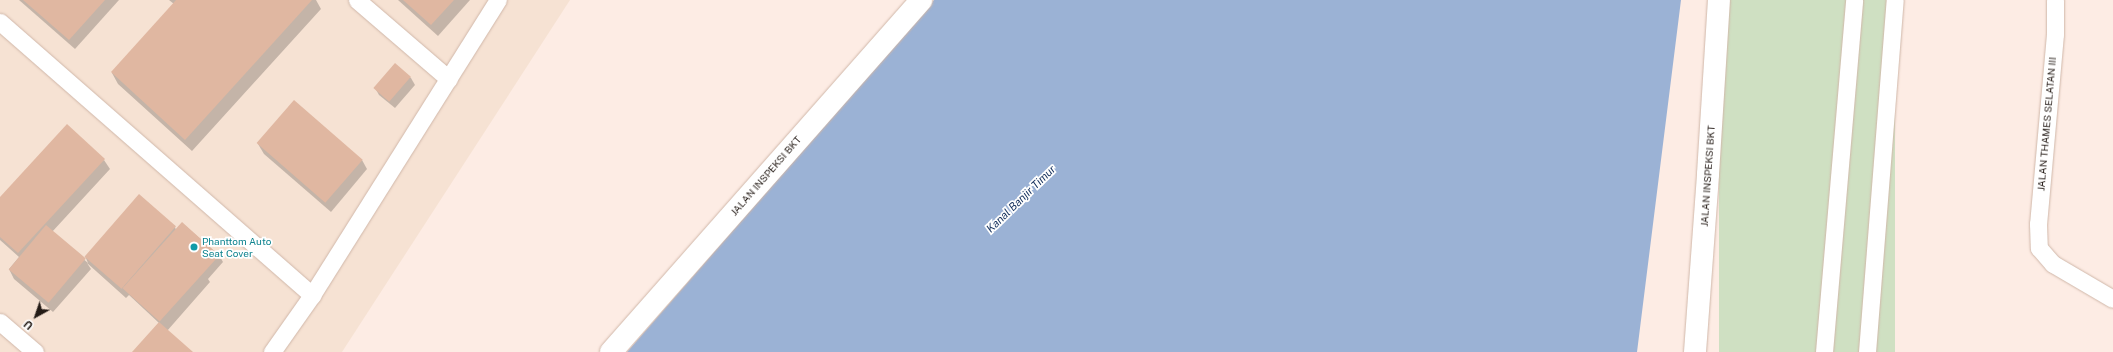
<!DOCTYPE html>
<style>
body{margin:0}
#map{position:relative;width:2113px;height:352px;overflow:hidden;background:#fdece4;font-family:"Public Sans",sans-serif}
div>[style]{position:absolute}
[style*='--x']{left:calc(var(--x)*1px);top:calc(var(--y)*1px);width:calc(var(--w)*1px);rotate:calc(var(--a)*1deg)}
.industrial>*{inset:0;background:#f6e2d3}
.green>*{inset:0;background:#cfe0c2;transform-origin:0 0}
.water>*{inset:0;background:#9bb2d5}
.shadow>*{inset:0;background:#0003}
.building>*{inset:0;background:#e0b7a1;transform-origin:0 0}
.roads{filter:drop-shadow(0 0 1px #d0b7a9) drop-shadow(0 0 1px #d0b7a9)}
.street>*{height:17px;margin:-8.5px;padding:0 8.5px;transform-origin:8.5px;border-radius:8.5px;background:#fff}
.secondary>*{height:22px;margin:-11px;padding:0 11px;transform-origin:11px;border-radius:11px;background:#fff}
.dots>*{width:11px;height:11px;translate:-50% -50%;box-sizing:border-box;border:2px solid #fff;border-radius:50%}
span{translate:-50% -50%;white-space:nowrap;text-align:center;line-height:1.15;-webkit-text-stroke:3.5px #fff;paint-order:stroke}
.street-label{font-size:10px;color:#241b16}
.culture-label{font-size:10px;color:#0d838f}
.left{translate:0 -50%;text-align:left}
.water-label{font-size:11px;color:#132f5c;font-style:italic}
.north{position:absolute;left:16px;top:296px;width:40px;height:40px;-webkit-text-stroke:3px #fff;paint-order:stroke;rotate:220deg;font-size:11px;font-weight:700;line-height:16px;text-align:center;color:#241b16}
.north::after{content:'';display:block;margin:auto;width:14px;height:18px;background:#241b16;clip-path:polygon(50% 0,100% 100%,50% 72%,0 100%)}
</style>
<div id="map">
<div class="industrial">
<i style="clip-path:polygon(0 0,570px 0,342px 352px,0 352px)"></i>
</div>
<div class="green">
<i style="left:1719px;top:0;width:176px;height:353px"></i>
</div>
<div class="water">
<i style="clip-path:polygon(934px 0,1681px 0,1637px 352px,627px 352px)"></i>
</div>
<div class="shadow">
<i style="clip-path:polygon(19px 0,119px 0,75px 49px)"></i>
<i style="clip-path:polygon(169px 0,316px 0,321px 9px,192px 151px,118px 84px,112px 73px,174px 4px)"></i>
<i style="clip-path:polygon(398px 0,470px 0,438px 36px)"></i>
<i style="clip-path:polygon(395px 64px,411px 78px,415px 85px,395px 108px,379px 95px,375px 88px)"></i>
<i style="clip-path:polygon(258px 144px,362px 160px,367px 169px,331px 212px,264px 154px)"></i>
<i style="clip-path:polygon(104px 160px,110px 169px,52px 232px,88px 263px,85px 256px,175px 227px,176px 230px,182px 223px,219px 255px,223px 262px,208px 279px,210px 282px,167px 331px,192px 352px,133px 352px,159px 323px,129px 295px,126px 298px,87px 263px,91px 269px,53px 312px,14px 279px,9px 269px,19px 257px,0 240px,0 198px)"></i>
</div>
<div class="building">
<i style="clip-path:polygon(23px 0,105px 0,69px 40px)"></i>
<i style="clip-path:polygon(176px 0,312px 0,185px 140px,111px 72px)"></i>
<i style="clip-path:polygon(403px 0,454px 0,431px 25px)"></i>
<i style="left:395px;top:63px;width:21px;height:33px;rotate:41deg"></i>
<i style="left:294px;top:100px;width:91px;height:57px;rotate:41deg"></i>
<i style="clip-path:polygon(67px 124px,105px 159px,18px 253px,0 237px,0 197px)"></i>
<i style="left:139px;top:194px;width:49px;height:83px;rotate:41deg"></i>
<i style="left:182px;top:222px;width:50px;height:89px;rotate:42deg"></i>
<i style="left:46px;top:225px;width:52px;height:58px;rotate:40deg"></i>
<i style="clip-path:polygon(159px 322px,193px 352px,132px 352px)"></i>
</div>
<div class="roads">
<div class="street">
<i style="--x:357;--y:0;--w:121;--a:40.7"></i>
<i style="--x:2055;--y:0;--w:34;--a:90"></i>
<i style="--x:2055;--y:34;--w:191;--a:95.1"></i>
<i style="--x:2038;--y:224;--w:24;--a:88"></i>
<i style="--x:2039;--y:248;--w:21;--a:49"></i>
<i style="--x:2053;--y:264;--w:69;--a:30.3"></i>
<i style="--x:0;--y:22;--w:415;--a:41.2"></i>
<i style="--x:0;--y:322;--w:46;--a:40.6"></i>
<i style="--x:272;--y:352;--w:70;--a:-54.9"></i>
<i style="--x:312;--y:295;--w:349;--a:-57.8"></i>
<i style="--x:1824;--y:352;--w:353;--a:-85.1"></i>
<i style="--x:1867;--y:352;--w:353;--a:-85.5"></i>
</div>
<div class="secondary">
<i style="--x:611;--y:352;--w:469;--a:-48.6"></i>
<i style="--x:1695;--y:352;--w:178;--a:-85.8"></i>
<i style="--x:1708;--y:174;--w:174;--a:-86.4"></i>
</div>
</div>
<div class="dots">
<i style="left:194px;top:247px;background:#0f9aa8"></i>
</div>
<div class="street-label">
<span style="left:2047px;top:124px;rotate:-85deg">JALAN THAMES SELATAN III</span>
<span style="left:766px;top:176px;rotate:-49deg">JALAN INSPEKSI BKT</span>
<span style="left:1708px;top:176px;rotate:-86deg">JALAN INSPEKSI BKT</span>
</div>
<div class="culture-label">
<span class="left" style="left:202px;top:247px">Phanttom Auto<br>Seat Cover</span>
</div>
<div class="water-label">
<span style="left:1021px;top:199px;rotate:-44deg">Kanal Banjir Timur</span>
</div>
<div class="north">U</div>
</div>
